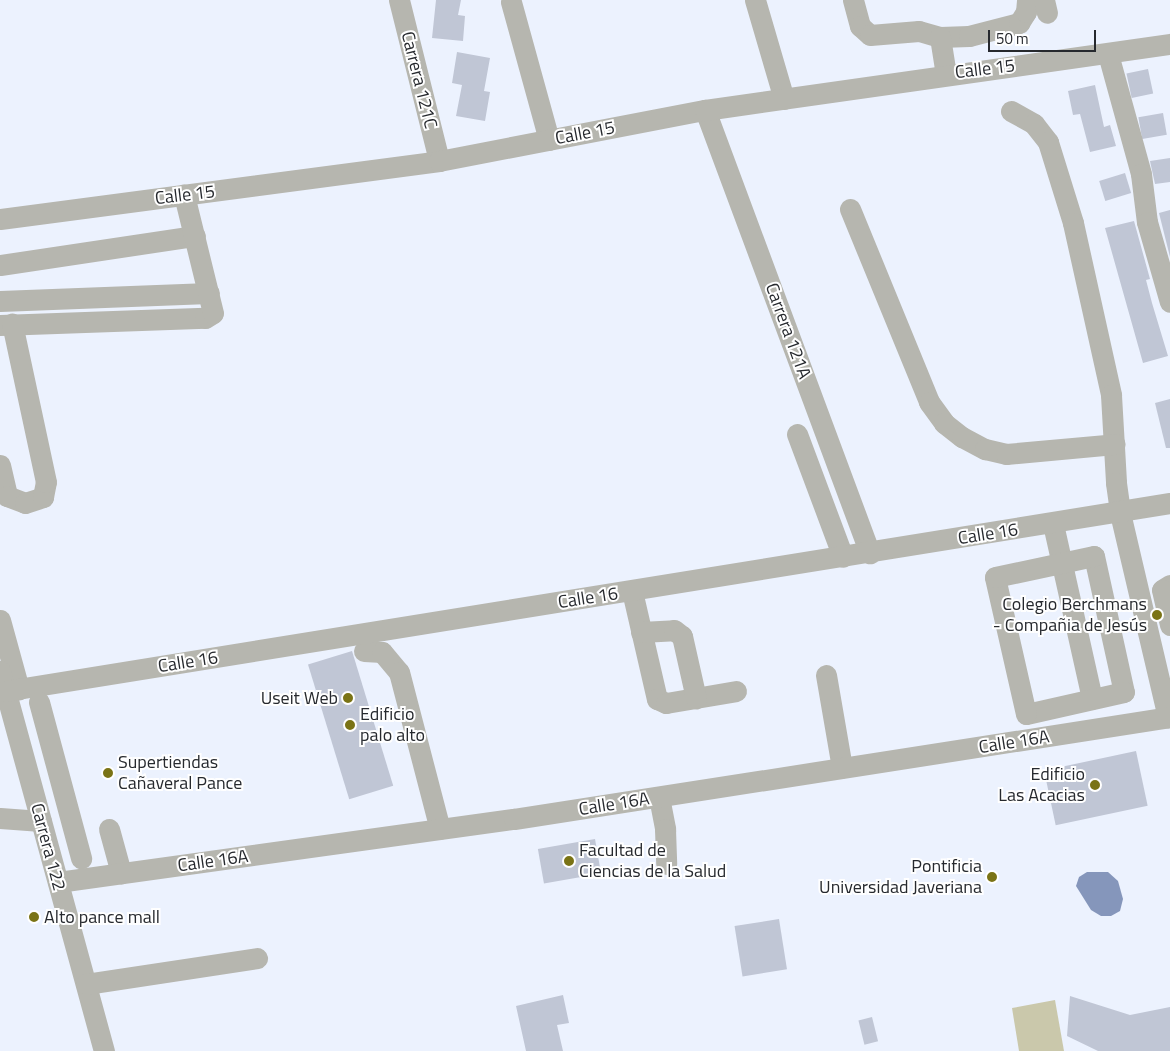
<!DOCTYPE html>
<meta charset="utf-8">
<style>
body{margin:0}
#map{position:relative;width:1170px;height:1051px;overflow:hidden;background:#ecf2fe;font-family:"Titillium Web",sans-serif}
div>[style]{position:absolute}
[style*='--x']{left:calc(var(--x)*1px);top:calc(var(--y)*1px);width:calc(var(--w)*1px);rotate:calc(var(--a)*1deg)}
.green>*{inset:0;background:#cac8ab}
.water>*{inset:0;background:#8596bb}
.building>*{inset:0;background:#c0c6d5;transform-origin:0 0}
.minor>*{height:21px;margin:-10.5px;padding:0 10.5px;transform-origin:10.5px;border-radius:10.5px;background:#b6b6af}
.dots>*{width:14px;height:14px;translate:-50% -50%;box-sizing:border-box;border:2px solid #fff;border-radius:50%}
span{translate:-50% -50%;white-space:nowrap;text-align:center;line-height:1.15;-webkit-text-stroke:4px #fff;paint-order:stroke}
.street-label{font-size:18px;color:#26292e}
.poi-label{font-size:18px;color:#26292e}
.right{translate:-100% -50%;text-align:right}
.left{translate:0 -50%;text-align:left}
.scale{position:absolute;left:988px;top:30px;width:108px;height:22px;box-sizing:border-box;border:2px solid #26292e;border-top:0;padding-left:6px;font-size:15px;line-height:18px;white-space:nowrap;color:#26292e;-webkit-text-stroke:4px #fff;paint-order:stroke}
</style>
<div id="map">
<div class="green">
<i style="clip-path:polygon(1055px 1000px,1064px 1051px,1019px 1051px,1012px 1008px)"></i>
</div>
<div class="water">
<i style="clip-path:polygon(1087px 872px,1108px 872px,1118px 881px,1123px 899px,1120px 911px,1111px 916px,1101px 916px,1091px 910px,1076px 886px,1079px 877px)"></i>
</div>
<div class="building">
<i style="clip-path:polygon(436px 0,461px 0,458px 15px,465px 16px,463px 41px,432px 38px)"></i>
<i style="clip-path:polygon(457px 52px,490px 58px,484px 91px,490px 92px,485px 121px,456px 116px,462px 85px,452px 83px)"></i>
<i style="left:1148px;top:69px;width:25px;height:22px;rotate:78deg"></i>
<i style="clip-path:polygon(1095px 85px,1104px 127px,1110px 125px,1116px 146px,1090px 152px,1080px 114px,1073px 115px,1068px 91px)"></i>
<i style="left:1163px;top:113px;width:22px;height:25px;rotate:80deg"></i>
<i style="clip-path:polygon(1170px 158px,1170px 182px,1155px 184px,1150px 161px)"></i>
<i style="left:1125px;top:173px;width:21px;height:27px;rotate:73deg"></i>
<i style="clip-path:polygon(1170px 210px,1170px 257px,1159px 213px)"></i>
<i style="clip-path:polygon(1134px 221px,1150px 279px,1146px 280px,1152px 303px,1168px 356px,1143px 363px,1105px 228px)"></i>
<i style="clip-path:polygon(1170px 399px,1170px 448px,1166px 448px,1155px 403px)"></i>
<i style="left:352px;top:651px;width:141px;height:46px;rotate:73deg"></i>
<i style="left:1136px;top:751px;width:56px;height:94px;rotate:78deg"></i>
<i style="left:595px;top:839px;width:35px;height:58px;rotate:80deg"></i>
<i style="left:779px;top:919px;width:51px;height:45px;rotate:81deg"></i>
<i style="clip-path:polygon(563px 995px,569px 1023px,557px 1025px,563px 1051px,526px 1051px,516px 1006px)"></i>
<i style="clip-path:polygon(1070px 996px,1130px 1015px,1170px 1007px,1170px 1051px,1098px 1051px,1067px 1036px)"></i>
<i style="left:872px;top:1017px;width:25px;height:14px;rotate:76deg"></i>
</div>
<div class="minor">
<i style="--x:399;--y:0;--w:166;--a:76"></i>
<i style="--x:755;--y:0;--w:103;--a:73.7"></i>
<i style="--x:853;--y:0;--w:27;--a:75"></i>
<i style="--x:860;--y:26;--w:13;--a:42"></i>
<i style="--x:870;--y:35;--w:49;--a:-4.7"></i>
<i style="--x:919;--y:31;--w:22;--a:16"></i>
<i style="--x:940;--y:37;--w:29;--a:-2"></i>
<i style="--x:969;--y:36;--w:52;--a:-14.6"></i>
<i style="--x:1019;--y:23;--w:13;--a:-58"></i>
<i style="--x:1026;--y:12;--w:12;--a:-85"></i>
<i style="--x:1044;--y:0;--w:13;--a:77"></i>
<i style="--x:511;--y:2;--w:143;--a:74.6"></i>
<i style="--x:940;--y:37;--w:37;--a:81"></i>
<i style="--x:1108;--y:54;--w:124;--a:74.6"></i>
<i style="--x:1141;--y:174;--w:48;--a:82.9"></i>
<i style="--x:1147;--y:222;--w:83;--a:74"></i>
<i style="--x:705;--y:110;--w:473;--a:69.6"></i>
<i style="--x:1011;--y:111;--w:26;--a:29"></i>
<i style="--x:1034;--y:124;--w:23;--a:52"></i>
<i style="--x:1048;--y:142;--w:85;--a:72.8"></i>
<i style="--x:1073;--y:223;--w:176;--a:77.5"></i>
<i style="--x:1111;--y:395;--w:88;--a:86.7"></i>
<i style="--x:1116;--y:483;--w:30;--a:82"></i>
<i style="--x:1120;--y:513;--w:210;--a:76.8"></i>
<i style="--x:850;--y:209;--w:209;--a:67.7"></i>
<i style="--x:929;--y:402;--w:26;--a:54"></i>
<i style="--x:944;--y:423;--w:23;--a:38"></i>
<i style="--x:962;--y:437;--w:26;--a:28"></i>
<i style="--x:985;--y:449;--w:22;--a:13"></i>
<i style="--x:1006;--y:454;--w:109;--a:-5.2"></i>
<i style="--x:0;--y:219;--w:443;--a:-7.5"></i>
<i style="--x:439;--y:161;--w:271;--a:-10.9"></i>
<i style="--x:705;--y:110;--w:470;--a:-8.1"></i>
<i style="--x:0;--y:265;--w:197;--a:-8.5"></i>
<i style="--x:0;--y:301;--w:209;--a:-2.2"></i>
<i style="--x:0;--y:325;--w:205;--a:-2"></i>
<i style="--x:205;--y:318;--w:9;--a:-32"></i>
<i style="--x:213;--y:313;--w:122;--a:-103.8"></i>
<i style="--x:797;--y:434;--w:131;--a:69.5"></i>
<i style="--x:0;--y:465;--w:32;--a:77"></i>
<i style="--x:7;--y:496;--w:19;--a:21"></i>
<i style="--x:25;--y:503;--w:19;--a:-18"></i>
<i style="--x:43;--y:497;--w:15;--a:-79"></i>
<i style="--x:46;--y:482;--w:162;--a:-102.1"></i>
<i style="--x:1053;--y:524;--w:179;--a:77.4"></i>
<i style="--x:1094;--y:556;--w:139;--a:77.6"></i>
<i style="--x:1124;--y:692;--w:100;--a:167.3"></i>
<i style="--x:1026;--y:714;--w:140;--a:-102.8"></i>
<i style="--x:995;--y:577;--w:101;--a:-12"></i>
<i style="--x:1170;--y:585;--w:9;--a:148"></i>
<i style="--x:1162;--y:590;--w:36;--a:77"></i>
<i style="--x:632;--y:591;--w:111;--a:77"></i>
<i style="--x:657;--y:699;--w:10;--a:24"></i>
<i style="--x:666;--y:703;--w:71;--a:-9.7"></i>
<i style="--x:0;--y:620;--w:72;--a:74.6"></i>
<i style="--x:641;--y:632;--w:33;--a:-3"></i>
<i style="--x:674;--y:630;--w:10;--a:37"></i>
<i style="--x:682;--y:636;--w:64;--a:77.3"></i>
<i style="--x:364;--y:651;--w:18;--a:3"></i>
<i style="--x:382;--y:652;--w:26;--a:50"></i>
<i style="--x:399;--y:672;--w:162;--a:75.4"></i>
<i style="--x:0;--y:671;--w:394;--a:74.7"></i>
<i style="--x:826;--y:675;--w:94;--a:80.2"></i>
<i style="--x:5;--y:691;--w:1180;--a:-9.17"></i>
<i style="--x:39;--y:702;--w:162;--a:74.9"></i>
<i style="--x:659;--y:797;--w:33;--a:79"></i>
<i style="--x:665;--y:829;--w:35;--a:88"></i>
<i style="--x:0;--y:818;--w:41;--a:4.2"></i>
<i style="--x:109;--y:829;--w:46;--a:74.7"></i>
<i style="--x:58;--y:882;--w:460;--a:-7.9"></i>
<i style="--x:514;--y:819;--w:664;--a:-8.84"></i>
<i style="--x:86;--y:984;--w:173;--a:-8.6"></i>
</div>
<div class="dots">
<i style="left:1157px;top:615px;background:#7a7315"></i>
<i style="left:348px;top:698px;background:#7a7315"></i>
<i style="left:350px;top:725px;background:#7a7315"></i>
<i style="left:108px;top:773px;background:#7a7315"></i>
<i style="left:1095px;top:785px;background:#7a7315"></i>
<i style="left:569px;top:861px;background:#7a7315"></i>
<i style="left:992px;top:877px;background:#7a7315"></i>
<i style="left:34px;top:917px;background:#7a7315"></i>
</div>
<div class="street-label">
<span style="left:985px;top:69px;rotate:-7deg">Calle 15</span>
<span style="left:419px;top:80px;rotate:76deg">Carrera 121C</span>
<span style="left:585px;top:133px;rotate:-11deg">Calle 15</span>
<span style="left:185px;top:195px;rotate:-7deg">Calle 15</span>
<span style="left:788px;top:331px;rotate:70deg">Carrera 121A</span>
<span style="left:988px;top:534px;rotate:-9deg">Calle 16</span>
<span style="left:588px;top:598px;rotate:-9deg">Calle 16</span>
<span style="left:188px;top:662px;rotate:-9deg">Calle 16</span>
<span style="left:1014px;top:742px;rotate:-9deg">Calle 16A</span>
<span style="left:614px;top:804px;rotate:-9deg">Calle 16A</span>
<span style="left:48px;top:847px;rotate:75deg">Carrera 122</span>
<span style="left:213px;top:861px;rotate:-8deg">Calle 16A</span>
</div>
<div class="poi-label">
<span class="right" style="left:1147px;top:615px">Colegio Berchmans<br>- Compañia de Jesús</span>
<span class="right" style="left:338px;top:698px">Useit Web</span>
<span class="left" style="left:360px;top:725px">Edificio<br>palo alto</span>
<span class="left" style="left:118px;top:773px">Supertiendas<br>Cañaveral Pance</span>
<span class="right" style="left:1085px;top:785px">Edificio<br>Las Acacias</span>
<span class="left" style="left:579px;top:861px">Facultad de<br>Ciencias de la Salud</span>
<span class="right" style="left:982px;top:877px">Pontificia<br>Universidad Javeriana</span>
<span class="left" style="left:44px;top:917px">Alto pance mall</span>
</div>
<div class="scale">50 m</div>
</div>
